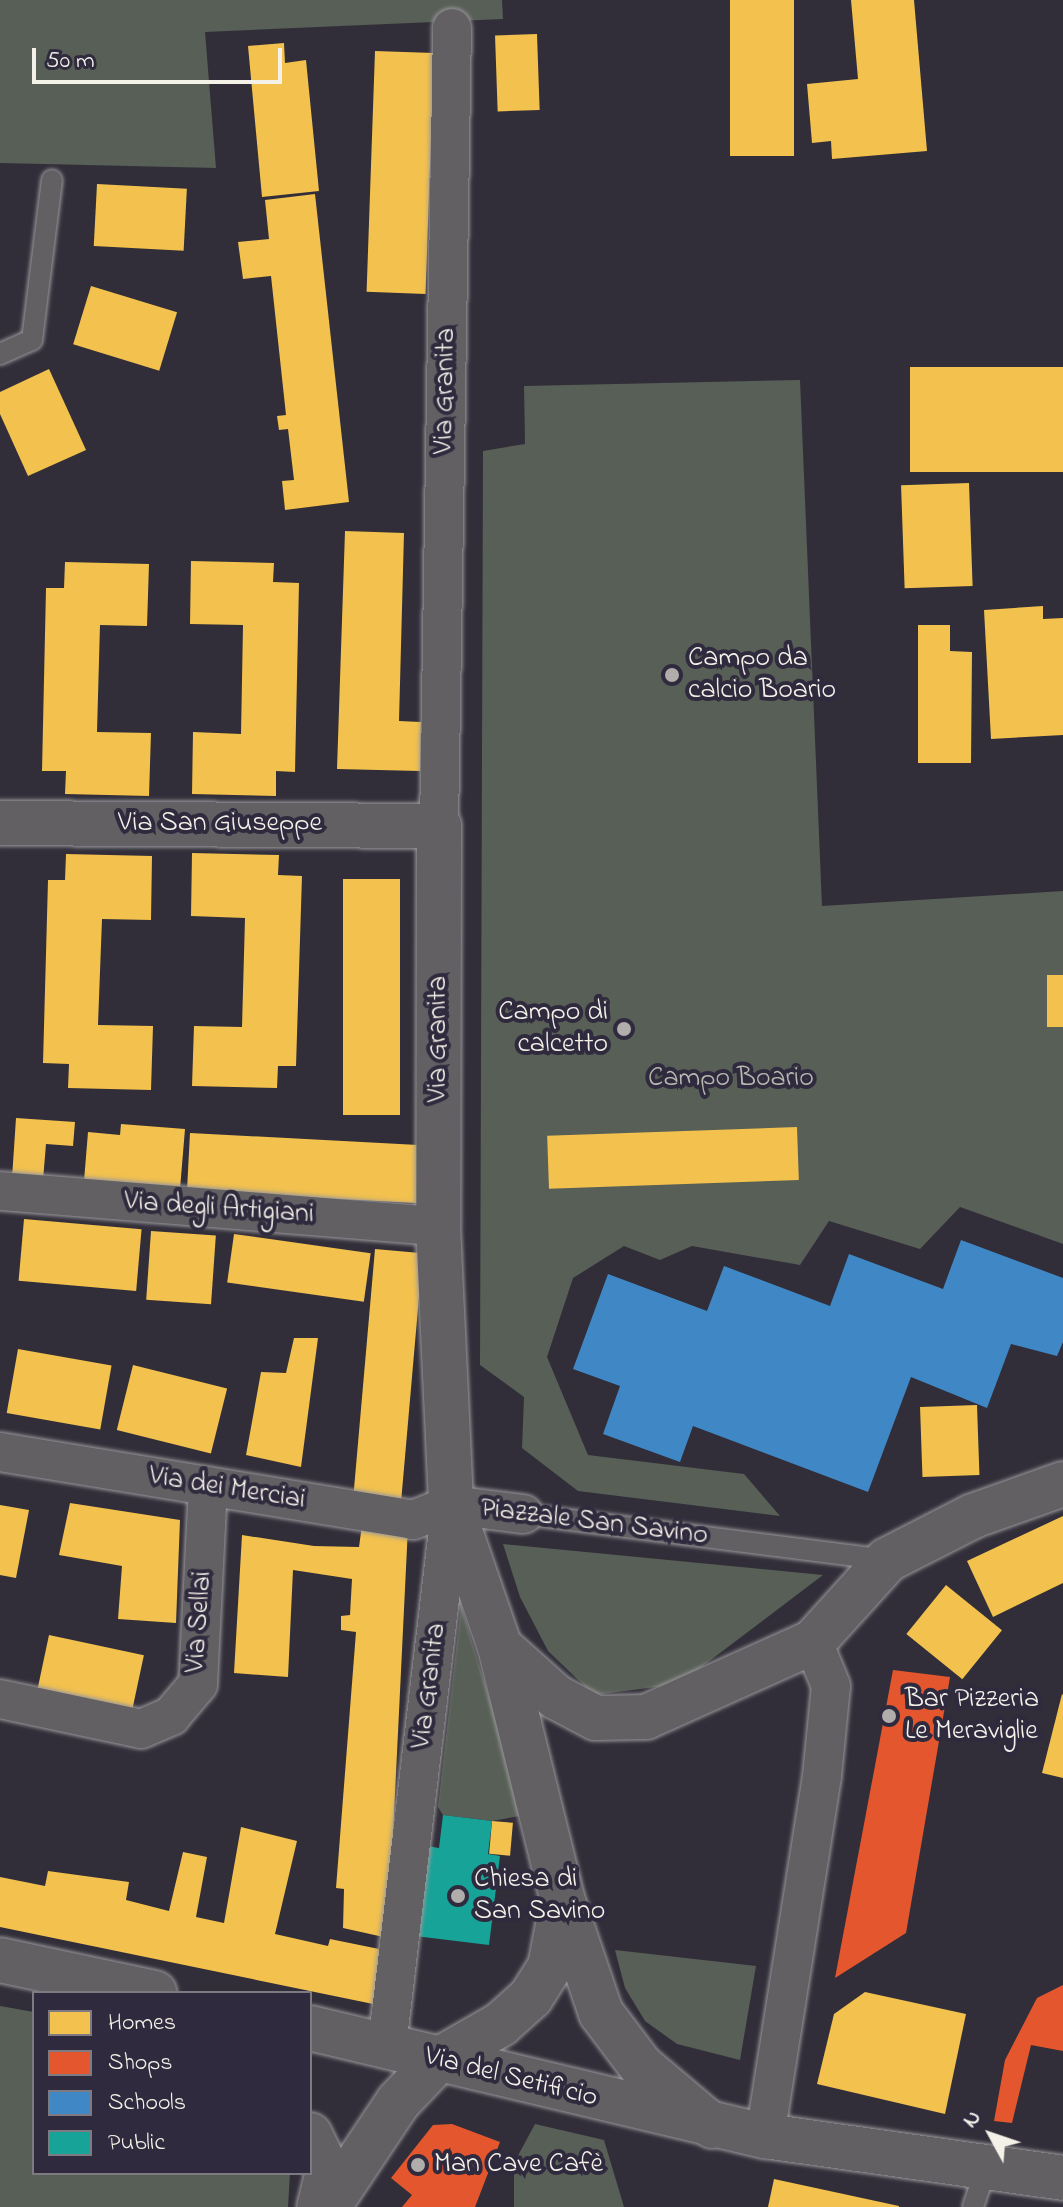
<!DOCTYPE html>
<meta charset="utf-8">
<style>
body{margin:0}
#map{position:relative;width:1063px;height:2207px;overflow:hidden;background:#312e39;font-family:"Indie Flower",sans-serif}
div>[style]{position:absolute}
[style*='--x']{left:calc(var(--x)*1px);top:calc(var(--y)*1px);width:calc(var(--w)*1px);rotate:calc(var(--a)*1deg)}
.green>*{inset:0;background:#575f56}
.homes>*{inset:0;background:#f2c14e;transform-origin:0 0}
.shops>*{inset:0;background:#e4572e}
.schools>*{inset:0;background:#3f88c5}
.public>*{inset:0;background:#17a398}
.roads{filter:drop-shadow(0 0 2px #9a989b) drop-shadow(0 0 2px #9a989b)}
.lane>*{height:20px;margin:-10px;padding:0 10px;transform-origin:10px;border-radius:10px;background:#626063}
.street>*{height:38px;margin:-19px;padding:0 19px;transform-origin:19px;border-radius:19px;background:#626063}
.secondary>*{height:44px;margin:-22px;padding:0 22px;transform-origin:22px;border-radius:22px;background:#626063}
.dots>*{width:22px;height:22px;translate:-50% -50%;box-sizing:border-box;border:4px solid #2f2a3d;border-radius:50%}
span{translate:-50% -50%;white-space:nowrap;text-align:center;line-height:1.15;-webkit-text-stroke:8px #2f2a3d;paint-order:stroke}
.street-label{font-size:28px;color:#f4f1e8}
.poi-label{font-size:28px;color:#f4f1e8}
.left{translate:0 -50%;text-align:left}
.right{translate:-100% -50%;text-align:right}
.park-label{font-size:28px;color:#b8bab0}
.legend{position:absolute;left:32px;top:1991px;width:280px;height:184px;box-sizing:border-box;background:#2f2a3d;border:2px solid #7e7a81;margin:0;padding:10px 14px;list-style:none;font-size:24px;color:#f4f1e8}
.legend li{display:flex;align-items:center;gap:16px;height:40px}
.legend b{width:40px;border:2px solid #7e7a81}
.north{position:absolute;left:951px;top:2095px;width:80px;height:80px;-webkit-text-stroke:6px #2f2a3d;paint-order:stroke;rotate:310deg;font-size:22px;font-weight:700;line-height:32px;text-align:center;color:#f4f1e8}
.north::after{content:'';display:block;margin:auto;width:28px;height:36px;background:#f4f1e8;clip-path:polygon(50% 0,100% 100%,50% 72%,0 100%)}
.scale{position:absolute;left:32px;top:48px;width:250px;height:36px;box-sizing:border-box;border:4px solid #f4f1e8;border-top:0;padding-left:10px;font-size:24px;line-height:28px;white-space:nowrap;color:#f4f1e8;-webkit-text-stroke:6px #2f2a3d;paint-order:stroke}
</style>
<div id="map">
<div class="green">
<i style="clip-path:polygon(0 0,502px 0,503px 19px,205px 32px,216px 168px,0 163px)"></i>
<i style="clip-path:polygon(800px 380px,822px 906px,1063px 891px,1063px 1244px,960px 1207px,920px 1249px,829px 1221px,800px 1265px,692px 1246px,660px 1260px,624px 1246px,573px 1278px,547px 1357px,588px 1455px,744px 1474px,780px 1516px,578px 1491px,522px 1448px,524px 1397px,480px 1365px,483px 451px,525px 444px,524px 386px)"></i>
<i style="clip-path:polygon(503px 1544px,823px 1575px,679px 1684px,594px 1695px,548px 1651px,520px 1597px)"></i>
<i style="clip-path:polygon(461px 1605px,525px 1815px,492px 1821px,443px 1815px,438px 1807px)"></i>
<i style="clip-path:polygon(615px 1950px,756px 1966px,740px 2060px,677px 2044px,645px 2021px,625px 1988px)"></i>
<i style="clip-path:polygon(0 2006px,34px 2012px,34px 2173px,290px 2173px,288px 2207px,0 2207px)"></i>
<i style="clip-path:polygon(535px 2124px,604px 2140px,624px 2207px,514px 2207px,514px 2163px)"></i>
</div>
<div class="homes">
<i style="left:730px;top:0;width:64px;height:156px"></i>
<i style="clip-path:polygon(851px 0,914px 0,927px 151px,832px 159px,831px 141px,812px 143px,807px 84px,858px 79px)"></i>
<i style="left:537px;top:34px;width:76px;height:42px;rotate:88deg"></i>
<i style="clip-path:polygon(284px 43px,285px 63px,306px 60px,319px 191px,262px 197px,248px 46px)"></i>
<i style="left:375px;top:51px;width:59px;height:241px;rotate:2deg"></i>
<i style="left:97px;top:184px;width:90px;height:62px;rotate:3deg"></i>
<i style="clip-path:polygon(315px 194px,349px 502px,285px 510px,282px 481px,294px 480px,288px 429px,279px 430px,277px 416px,286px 415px,271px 276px,243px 279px,238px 242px,269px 239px,265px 200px)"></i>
<i style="left:91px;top:286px;width:90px;height:61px;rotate:17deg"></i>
<i style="left:1063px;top:367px;width:105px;height:153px;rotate:90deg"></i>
<i style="clip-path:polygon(49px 369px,86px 450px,28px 476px,0 414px,0 392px)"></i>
<i style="left:969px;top:483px;width:103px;height:68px;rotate:88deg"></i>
<i style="clip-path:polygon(345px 531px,404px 533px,399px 721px,421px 722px,420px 771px,337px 769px)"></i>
<i style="clip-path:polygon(191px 561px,274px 563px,273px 582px,299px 583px,295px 772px,276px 771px,276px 796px,192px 794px,193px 732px,241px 734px,243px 625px,190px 624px)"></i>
<i style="clip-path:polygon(65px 562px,149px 564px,147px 626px,100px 625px,97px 732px,151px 733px,149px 796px,65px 794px,66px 771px,42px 771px,46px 588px,64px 588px)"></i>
<i style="clip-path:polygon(1043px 606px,1043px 619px,1063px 618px,1063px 735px,991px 739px,984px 610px)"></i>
<i style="clip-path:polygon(918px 625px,950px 625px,950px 651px,972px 652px,971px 763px,918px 763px)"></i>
<i style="clip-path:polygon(192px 853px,279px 855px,278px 875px,302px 876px,296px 1066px,278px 1066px,277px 1088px,192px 1086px,194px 1026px,242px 1027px,245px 918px,191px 916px)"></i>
<i style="clip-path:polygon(66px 854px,152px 856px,151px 920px,102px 919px,98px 1025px,153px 1026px,151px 1090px,68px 1088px,69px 1064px,43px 1063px,48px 880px,65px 880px)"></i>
<i style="left:343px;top:879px;width:57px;height:236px"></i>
<i style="left:1047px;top:975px;width:16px;height:52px"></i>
<i style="clip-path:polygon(16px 1118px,75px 1122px,73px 1146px,46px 1144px,43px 1180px,12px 1178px)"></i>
<i style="clip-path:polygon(121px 1124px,185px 1129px,180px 1189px,84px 1181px,88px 1132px,120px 1135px)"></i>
<i style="left:797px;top:1127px;width:53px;height:250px;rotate:88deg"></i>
<i style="left:190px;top:1133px;width:238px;height:58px;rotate:3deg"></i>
<i style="left:24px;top:1219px;width:118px;height:62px;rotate:5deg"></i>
<i style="left:151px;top:1231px;width:65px;height:69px;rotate:4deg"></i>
<i style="left:234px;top:1234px;width:138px;height:49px;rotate:8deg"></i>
<i style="left:375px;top:1249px;width:48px;height:256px;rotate:5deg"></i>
<i style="clip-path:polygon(294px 1338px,318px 1338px,301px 1467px,246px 1455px,261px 1372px,286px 1373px)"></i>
<i style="left:18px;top:1349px;width:95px;height:65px;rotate:10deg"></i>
<i style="left:133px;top:1365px;width:97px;height:67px;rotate:14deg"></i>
<i style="left:977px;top:1405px;width:70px;height:57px;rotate:88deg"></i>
<i style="clip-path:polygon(70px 1503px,180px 1520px,176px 1623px,118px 1619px,122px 1566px,59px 1555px)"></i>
<i style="clip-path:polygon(0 1505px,29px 1510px,16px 1578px,0 1575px)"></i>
<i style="clip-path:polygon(1063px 1516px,1063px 1583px,993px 1617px,967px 1561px)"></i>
<i style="clip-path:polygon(362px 1525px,408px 1527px,388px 1938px,343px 1928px,344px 1889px,336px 1888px,356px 1632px,341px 1630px,341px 1616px,350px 1615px,352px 1579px,293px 1570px,288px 1677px,234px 1673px,242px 1535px,314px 1546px,359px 1547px)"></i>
<i style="left:946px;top:1585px;width:72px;height:63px;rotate:39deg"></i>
<i style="left:49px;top:1635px;width:97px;height:61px;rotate:12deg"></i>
<i style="clip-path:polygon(1062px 1694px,1063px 1695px,1063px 1778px,1042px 1773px)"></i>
<i style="left:492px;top:1821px;width:21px;height:33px;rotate:5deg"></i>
<i style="clip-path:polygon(241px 1827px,297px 1841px,275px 1934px,328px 1946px,330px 1939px,389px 1951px,378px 2005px,0 1927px,0 1877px,45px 1886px,48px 1871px,129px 1882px,126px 1900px,169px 1911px,183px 1852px,207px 1857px,196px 1917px,224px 1923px)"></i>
<i style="clip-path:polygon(865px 1992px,966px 2014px,945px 2114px,817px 2084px,834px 2014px)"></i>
<i style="clip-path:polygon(774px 2179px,899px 2206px,899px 2207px,768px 2207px)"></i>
</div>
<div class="shops">
<i style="clip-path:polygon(893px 1670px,950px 1677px,906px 1933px,835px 1978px)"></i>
<i style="clip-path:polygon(1063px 1985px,1063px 2051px,1031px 2045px,1012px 2123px,994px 2121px,1005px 2060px,1037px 1998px)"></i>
<i style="clip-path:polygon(452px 2124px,500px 2142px,475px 2207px,402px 2207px,412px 2195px,391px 2178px,433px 2125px)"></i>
</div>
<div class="schools">
<i style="clip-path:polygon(961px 1240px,1063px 1278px,1063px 1342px,1057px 1356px,1011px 1344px,987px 1408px,911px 1377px,868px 1492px,693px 1426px,680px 1462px,603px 1434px,620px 1386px,573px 1369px,608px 1274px,707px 1311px,724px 1266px,830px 1306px,849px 1254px,943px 1289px)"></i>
</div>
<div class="public">
<i style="clip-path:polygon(443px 1815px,492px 1821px,488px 1854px,500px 1856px,489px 1945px,415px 1936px,427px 1846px,439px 1848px)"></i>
</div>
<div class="roads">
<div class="lane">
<i style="--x:0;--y:354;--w:35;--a:-24"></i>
<i style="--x:32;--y:340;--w:161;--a:-82.9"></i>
<i style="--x:523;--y:1514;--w:367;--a:7.2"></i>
<i style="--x:973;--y:2207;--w:44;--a:-71.6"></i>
</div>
<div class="street">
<i style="--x:439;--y:826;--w:798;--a:-89.07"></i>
<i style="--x:0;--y:1191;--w:439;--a:4.6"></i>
<i style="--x:0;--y:1452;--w:419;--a:9.3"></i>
<i style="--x:413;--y:1520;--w:41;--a:-21.5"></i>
<i style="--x:451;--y:1505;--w:73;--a:7.1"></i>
<i style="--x:0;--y:1699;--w:144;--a:12"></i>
<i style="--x:141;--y:1729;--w:33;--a:-23"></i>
<i style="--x:171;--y:1716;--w:42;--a:-49.8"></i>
<i style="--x:198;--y:1684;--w:198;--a:-87.1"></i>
<i style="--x:387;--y:2046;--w:545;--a:-83.25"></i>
<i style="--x:765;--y:2136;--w:364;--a:-81"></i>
<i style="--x:822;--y:1776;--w:90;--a:-84.3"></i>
<i style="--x:831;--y:1686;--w:48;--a:-112.2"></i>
</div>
<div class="secondary">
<i style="--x:0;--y:823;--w:439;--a:0.4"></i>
<i style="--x:439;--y:826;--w:400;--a:90.1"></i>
<i style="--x:438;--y:1226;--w:279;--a:87.3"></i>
<i style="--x:451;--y:1505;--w:150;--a:71"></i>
<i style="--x:500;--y:1647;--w:262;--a:76.1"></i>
<i style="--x:563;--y:1901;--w:118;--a:71.3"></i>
<i style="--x:601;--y:2013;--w:66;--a:53"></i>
<i style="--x:641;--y:2066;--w:93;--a:40.2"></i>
<i style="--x:500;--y:1647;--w:75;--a:41.8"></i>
<i style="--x:556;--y:1697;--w:45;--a:27.7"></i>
<i style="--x:596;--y:1718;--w:50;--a:-1.1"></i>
<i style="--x:646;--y:1717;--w:183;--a:-24.2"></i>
<i style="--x:813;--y:1642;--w:110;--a:-47.9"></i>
<i style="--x:887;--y:1560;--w:97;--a:-27.1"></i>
<i style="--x:973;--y:1516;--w:96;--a:-19.6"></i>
<i style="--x:0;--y:1960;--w:158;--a:12"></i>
<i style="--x:310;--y:2028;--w:468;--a:13.4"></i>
<i style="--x:765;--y:2136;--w:301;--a:8"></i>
<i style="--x:310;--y:2135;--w:41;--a:64.1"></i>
<i style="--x:328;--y:2172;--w:36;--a:104"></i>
<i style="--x:328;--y:2207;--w:126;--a:-56.3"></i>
<i style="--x:398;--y:2102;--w:58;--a:-46.4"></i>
<i style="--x:438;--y:2060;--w:73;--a:-29.7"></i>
<i style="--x:501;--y:2024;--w:40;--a:-42"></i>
<i style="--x:531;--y:1997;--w:36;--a:-58"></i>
<i style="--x:550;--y:1967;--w:64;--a:-79.2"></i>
</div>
</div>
<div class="dots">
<i style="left:672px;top:675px;background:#b0adab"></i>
<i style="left:624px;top:1029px;background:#b0adab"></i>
<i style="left:889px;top:1716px;background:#b0adab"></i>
<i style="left:458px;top:1896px;background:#b0adab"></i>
<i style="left:418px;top:2165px;background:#b0adab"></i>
</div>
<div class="street-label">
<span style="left:446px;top:391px;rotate:-89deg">Via Granita</span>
<span style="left:220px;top:824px">Via San Giuseppe</span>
<span style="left:439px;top:1039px;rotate:-90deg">Via Granita</span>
<span style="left:219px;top:1209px;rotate:4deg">Via degli Artigiani</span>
<span style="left:227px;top:1489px;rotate:9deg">Via dei Merciai</span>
<span style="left:594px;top:1523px;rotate:7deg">Piazzale San Savino</span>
<span style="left:200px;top:1622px;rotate:-86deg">Via Sellai</span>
<span style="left:430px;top:1686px;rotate:-83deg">Via Granita</span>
<span style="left:511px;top:2078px;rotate:14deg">Via del Setificio</span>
</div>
<div class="poi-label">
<span class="left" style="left:688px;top:675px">Campo da<br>calcio Boario</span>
<span class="right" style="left:608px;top:1029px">Campo di<br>calcetto</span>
<span class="left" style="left:905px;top:1716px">Bar Pizzeria<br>Le Meraviglie</span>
<span class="left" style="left:474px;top:1896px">Chiesa di<br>San Savino</span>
<span class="left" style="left:434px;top:2165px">Man Cave Cafè</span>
</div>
<div class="park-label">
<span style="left:731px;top:1079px">Campo Boario</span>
</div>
<ul class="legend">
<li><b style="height:22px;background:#f2c14e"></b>Homes</li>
<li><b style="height:22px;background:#e4572e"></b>Shops</li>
<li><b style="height:22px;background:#3f88c5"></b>Schools</li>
<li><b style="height:22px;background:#17a398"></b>Public</li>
</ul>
<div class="north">N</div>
<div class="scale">50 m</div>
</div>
